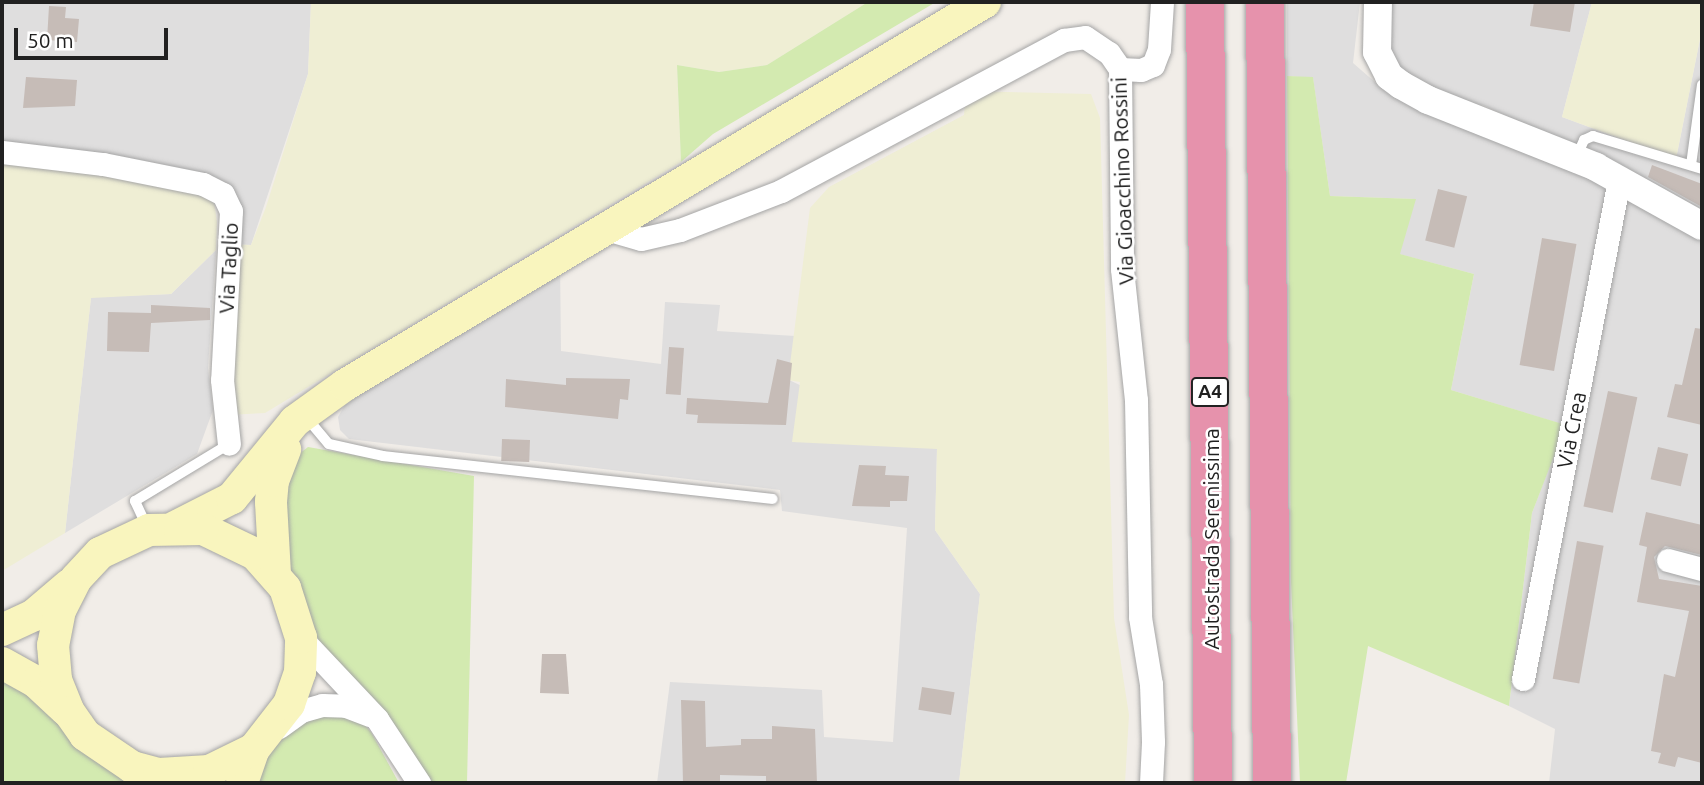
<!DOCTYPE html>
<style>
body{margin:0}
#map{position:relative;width:1704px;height:785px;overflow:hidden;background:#f1ede8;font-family:Ubuntu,sans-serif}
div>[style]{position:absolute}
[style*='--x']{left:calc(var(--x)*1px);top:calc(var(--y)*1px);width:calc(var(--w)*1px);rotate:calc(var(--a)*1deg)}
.residential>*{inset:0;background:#dfdede}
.farmland>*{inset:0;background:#efeed4}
.grass>*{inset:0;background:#d3eab0}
.building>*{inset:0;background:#c6bcb7;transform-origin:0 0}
.roads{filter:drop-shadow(0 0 2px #a5a5a5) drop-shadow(0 0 2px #a5a5a5)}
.service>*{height:10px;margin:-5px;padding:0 5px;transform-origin:5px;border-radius:5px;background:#fff}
.minor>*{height:23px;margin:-11.5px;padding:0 11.5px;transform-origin:11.5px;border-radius:11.5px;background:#fff}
.tertiary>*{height:28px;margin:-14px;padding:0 14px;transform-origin:14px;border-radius:14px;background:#fff}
.secondary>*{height:32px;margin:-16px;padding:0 16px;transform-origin:16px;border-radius:16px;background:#f9f5be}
.motorway>*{height:38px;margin:-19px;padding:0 19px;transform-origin:19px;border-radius:19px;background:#e692ac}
span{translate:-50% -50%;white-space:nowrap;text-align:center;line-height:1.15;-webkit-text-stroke:5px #fff;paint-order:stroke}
.shield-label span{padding:2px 5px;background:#fff;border:2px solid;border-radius:5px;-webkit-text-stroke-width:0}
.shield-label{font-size:19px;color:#212121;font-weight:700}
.street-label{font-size:21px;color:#212121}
.frame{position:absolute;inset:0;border:4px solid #212121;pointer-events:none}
.scale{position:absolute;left:14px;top:28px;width:154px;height:32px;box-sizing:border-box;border:4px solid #212121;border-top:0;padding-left:9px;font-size:21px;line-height:24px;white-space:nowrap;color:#212121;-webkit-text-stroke:5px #fff;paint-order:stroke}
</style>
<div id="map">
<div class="residential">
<i style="clip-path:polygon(2px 2px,311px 2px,308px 74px,251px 245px,225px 244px,223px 198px,2px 144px)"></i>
<i style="clip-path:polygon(1287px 2px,1360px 2px,1353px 63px,1384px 90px,1633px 195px,1702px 234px,1702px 783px,1549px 783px,1555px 729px,1509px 706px,1532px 513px,1565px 425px,1451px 390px,1474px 274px,1399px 254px,1415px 199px,1330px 196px,1313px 78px,1287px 76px)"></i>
<i style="clip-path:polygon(1391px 2px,1592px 2px,1562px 117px,1676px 159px,1702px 29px,1702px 209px,1483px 105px,1465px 107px,1421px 88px,1392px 60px,1386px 23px)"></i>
<i style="clip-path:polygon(216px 250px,208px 368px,213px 410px,197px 454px,65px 533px,91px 297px,171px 294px)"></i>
<i style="clip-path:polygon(560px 260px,561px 351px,661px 364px,665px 302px,720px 305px,717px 331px,795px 336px,789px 380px,937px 449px,935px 530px,980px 594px,959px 783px,657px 783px,670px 682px,822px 690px,824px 737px,893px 742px,907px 528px,782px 511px,780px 490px,349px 439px,340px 430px,338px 417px,349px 398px)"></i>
</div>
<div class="farmland">
<i style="clip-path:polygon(311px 2px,868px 2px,767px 65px,719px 72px,677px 65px,681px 162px,265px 413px,229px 415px,225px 244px,251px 245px,266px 207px,308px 74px)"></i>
<i style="clip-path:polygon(1592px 2px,1702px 2px,1702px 29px,1676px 159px,1562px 117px)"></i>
<i style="clip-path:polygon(966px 91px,1091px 94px,1100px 118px,1114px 618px,1129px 715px,1125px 783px,959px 783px,980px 594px,935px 530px,937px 449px,792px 442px,800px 382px,788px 380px,810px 208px,829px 187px,964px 115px)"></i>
<i style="clip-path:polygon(2px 153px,177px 179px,214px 201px,217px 222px,216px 250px,171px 294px,91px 298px,65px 533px,2px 571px)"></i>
</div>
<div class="grass">
<i style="clip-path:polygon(868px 2px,936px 2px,713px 134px,681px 162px,677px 65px,719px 72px,767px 65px)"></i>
<i style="clip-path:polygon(1287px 76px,1313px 77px,1330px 196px,1416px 199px,1400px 254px,1474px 274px,1451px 390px,1566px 425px,1532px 513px,1509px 706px,1368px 646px,1346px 783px,1300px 783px,1291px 582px)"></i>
<i style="clip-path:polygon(308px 447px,474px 476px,467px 783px,431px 783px,317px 652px,283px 550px,289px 462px)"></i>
<i style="clip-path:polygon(2px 668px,32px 694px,76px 745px,136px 783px,2px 783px)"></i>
<i style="clip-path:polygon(311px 712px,359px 719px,371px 732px,399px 783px,250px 783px,293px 722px)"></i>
</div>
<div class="building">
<i style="clip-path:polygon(1534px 2px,1575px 2px,1570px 32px,1530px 26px)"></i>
<i style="clip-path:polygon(49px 6px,66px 7px,65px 18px,79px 19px,77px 42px,47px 40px)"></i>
<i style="clip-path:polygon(26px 77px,77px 80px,75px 106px,23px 108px)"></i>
<i style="clip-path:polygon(1652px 165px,1702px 184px,1702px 207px,1648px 177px)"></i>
<i style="left:1438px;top:189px;width:30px;height:53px;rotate:14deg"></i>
<i style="left:1542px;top:238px;width:35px;height:129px;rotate:10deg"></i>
<i style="clip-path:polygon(151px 305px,210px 308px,210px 320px,151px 323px,149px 352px,107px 351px,108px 312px,151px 313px)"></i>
<i style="clip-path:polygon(1695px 328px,1702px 329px,1702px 425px,1667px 417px,1675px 384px,1682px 385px)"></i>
<i style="left:669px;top:347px;width:15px;height:47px;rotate:4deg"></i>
<i style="clip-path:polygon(777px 359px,792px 363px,786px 425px,697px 423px,698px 415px,686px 414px,687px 398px,768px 403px)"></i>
<i style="clip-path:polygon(566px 378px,630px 379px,628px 400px,620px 399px,618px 419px,505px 407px,506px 379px,566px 385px)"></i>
<i style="left:1608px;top:391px;width:30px;height:118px;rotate:12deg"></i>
<i style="left:502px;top:439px;width:28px;height:22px;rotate:2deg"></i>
<i style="left:1658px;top:447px;width:31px;height:33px;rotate:13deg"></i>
<i style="clip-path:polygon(859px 465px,886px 466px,885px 475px,909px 476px,907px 501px,890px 501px,890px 507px,852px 506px)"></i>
<i style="clip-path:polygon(1646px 512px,1702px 525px,1702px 555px,1665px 546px,1654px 557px,1659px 579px,1702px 586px,1702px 763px,1678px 757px,1675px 767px,1658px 763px,1661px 753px,1651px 751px,1664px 674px,1675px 677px,1689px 611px,1637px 602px,1647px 547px,1639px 545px)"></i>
<i style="left:1577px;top:541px;width:27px;height:140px;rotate:10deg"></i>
<i style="clip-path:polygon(542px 654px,566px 654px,569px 694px,540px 693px)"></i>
<i style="left:922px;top:687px;width:33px;height:23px;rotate:9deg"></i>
<i style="clip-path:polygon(681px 700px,705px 701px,706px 747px,741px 745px,741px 739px,772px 739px,772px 726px,815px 729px,817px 783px,766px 783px,766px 776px,720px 775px,720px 783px,683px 783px)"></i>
</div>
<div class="roads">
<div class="service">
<i style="--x:1576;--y:158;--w:20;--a:-66"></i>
<i style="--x:1584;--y:140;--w:10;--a:-24"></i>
<i style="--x:1593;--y:136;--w:114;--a:16.8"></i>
<i style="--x:1691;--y:165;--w:81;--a:-82.2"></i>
<i style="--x:306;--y:417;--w:35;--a:50"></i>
<i style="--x:329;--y:444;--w:55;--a:12.5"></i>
<i style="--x:383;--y:456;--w:392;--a:6.3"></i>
<i style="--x:148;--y:529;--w:31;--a:-115"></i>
<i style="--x:135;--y:501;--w:110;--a:-31.2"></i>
</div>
<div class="minor">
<i style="--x:1120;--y:69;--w:21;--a:3"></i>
<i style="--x:1141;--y:70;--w:13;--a:-23"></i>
<i style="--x:1153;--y:65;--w:17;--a:-69"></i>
<i style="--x:1159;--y:49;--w:47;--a:-86.3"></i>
<i style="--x:2;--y:152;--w:102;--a:6.8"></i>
<i style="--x:103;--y:164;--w:102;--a:11.3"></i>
<i style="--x:203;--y:184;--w:22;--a:27"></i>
<i style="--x:223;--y:194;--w:19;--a:65"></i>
<i style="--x:231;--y:211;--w:169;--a:93"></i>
<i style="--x:222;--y:380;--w:64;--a:83.8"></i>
<i style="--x:606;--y:229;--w:36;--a:16"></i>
<i style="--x:641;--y:239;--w:40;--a:-13"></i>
<i style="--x:680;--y:230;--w:108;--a:-21.1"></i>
<i style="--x:781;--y:191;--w:321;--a:-28.1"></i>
<i style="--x:1064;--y:40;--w:21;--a:-8"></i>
<i style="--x:1085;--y:37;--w:29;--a:34"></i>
<i style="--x:1109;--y:53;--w:19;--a:55"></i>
<i style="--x:1120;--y:69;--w:200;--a:89.4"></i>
<i style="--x:1122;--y:269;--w:132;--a:83.9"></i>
<i style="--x:1136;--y:400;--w:217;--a:88.9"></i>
<i style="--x:1140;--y:617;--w:68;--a:80.7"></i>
<i style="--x:1151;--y:684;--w:58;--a:88"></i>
<i style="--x:1153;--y:742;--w:41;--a:92.8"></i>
<i style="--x:1668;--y:560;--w:35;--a:15"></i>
<i style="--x:301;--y:638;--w:111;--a:46.8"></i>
<i style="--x:377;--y:719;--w:77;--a:56.7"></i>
<i style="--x:1523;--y:679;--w:508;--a:-79.11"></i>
<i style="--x:279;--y:727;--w:27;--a:-36"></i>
<i style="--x:301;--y:711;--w:22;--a:-16"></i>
<i style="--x:322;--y:705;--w:24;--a:2"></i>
<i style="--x:346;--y:706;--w:26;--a:21"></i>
</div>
<div class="tertiary">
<i style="--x:1378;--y:2;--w:50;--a:91.1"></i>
<i style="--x:1377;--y:52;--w:27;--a:63"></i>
<i style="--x:1389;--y:76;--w:15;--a:37"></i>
<i style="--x:1401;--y:85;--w:31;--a:29"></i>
<i style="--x:1428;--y:100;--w:181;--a:21.7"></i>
<i style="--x:1596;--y:167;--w:121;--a:29.1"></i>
</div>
<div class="secondary">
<i style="--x:175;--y:527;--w:64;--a:-27"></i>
<i style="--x:232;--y:498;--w:99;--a:-50.7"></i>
<i style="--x:295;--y:421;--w:62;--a:-35.8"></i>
<i style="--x:345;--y:385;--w:746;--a:-30.9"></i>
<i style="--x:275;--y:574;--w:72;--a:-93.2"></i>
<i style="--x:271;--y:502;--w:21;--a:-85"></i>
<i style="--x:273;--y:481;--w:34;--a:-69"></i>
<i style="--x:2;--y:630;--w:35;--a:-25"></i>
<i style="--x:34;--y:615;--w:46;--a:-40.6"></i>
<i style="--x:2;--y:663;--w:39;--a:29"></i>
<i style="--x:36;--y:682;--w:40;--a:43"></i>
<i style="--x:242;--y:783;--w:36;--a:-71"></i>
<i style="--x:254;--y:749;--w:57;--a:-52.1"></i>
<i style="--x:289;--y:704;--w:34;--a:-71"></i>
<i style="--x:300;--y:672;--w:34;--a:-88"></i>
<i style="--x:301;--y:638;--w:52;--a:-107.7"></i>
<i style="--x:285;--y:588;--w:45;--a:-131.4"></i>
<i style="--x:255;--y:554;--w:58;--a:-154.3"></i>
<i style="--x:203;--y:529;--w:54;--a:178.9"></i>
<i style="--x:149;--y:530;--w:54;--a:154.9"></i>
<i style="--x:100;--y:553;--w:35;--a:133"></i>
<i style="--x:76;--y:579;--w:35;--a:117"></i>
<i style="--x:60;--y:610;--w:36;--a:101"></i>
<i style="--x:53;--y:645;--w:35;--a:85"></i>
<i style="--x:56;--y:680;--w:35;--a:68"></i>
<i style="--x:69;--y:712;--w:28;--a:55"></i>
<i style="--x:85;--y:735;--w:57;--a:34.2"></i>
<i style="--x:132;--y:767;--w:28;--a:15"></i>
<i style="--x:159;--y:774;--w:50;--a:-3.4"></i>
<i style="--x:209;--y:771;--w:50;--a:-26.1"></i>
</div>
<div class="motorway">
<i style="--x:1205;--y:2;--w:781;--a:89.41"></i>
<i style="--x:1265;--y:2;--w:781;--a:89.49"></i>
</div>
</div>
<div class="shield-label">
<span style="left:1210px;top:392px">A4</span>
</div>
<div class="street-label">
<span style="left:1122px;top:181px;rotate:-92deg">Via Gioacchino Rossini</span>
<span style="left:228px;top:268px;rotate:-87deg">Via Taglio</span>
<span style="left:1571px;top:430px;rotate:-79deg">Via Crea</span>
<span style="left:1211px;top:539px;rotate:-90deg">Autostrada Serenissima</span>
</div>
<div class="frame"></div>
<div class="scale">50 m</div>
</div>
